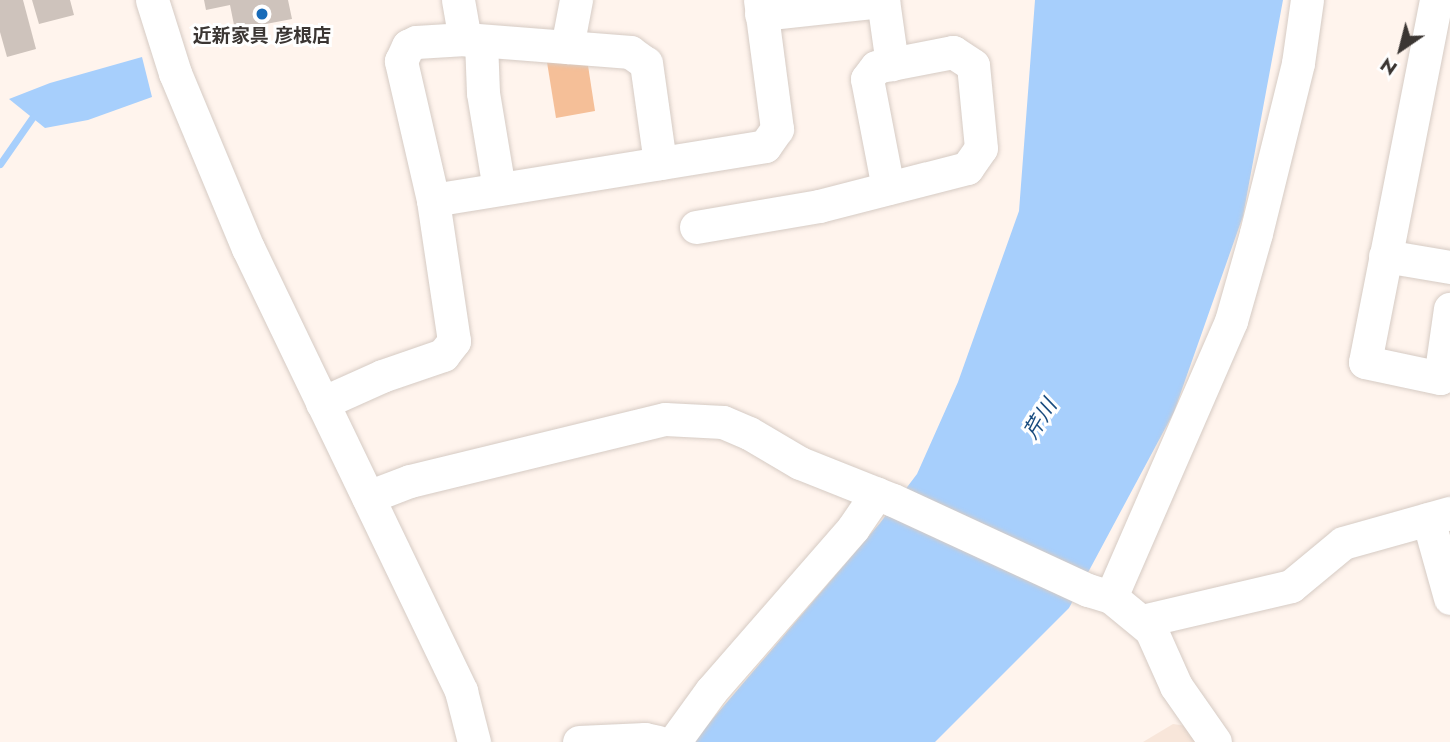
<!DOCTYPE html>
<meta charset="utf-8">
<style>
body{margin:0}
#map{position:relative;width:1450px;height:742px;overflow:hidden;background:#fff4ed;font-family:Jost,"Noto Sans JP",sans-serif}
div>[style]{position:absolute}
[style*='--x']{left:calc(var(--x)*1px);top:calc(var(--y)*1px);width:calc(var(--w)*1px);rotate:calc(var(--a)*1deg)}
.built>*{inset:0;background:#f8e6da}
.green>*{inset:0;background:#f5bf98}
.water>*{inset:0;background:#a7cffc}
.stream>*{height:7px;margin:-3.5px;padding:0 3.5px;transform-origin:3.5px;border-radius:3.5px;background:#a7cffc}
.building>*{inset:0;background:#cec3bc}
.roads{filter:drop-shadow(0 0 2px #d6cbc4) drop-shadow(0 0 2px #d6cbc4)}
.minor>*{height:33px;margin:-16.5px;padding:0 16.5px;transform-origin:16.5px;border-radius:16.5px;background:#fff}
.dots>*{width:19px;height:19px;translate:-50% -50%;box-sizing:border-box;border:4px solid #fff;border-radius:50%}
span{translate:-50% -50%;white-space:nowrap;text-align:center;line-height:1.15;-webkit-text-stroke:6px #fff;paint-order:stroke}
.poi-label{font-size:19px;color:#3b3633;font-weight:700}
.water-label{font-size:21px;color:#184b7e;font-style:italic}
.north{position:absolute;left:1366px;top:14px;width:70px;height:70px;-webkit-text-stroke:5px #fff;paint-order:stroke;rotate:215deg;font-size:19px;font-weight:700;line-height:28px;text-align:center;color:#3b3633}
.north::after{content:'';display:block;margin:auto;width:24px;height:32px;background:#3b3633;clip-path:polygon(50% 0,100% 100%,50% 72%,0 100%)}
</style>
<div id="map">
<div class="built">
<i style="clip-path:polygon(1173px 724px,1194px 727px,1203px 742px,1143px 742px)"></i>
</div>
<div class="green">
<i style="clip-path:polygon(546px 56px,587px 59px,595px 111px,556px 118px)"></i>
</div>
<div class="water">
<i style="clip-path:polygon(1035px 0,1283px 0,1243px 216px,1174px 412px,1069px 608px,935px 742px,693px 742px,880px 523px,917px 474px,958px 382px,1019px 211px)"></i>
<i style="clip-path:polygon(142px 57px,152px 97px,88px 120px,45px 128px,9px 99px,50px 83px)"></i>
</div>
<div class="stream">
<i style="--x:0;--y:164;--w:56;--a:-55.2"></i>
</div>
<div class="building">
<i style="clip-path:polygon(0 0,23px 0,36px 49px,7px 57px,0 32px)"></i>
<i style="clip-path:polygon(32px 0,70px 0,74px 15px,39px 24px)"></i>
<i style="clip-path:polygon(204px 0,288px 0,292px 19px,235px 30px,230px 5px,206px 10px)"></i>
</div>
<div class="roads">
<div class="minor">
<i style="--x:152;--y:0;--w:77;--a:72.5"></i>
<i style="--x:175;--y:73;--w:190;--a:67.4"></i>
<i style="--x:248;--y:248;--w:492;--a:64.3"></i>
<i style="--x:461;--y:691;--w:53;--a:75.7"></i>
<i style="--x:458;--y:0;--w:40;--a:80"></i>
<i style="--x:883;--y:0;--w:65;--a:82"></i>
<i style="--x:1436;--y:0;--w:369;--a:101.1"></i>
<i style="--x:1365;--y:362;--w:77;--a:12"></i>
<i style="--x:1440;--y:378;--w:70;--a:-81.8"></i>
<i style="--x:761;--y:14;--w:123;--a:-6.1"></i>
<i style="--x:481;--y:41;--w:52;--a:87.8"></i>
<i style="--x:483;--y:93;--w:97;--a:80.5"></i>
<i style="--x:567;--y:47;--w:48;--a:-79.2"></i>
<i style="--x:433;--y:200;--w:336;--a:-9.2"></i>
<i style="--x:765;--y:146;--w:21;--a:-55"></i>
<i style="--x:777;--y:129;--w:130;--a:-97.5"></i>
<i style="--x:696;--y:227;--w:125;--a:-9.7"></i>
<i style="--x:819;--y:206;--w:153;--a:-14.4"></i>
<i style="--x:967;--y:168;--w:24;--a:-55"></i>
<i style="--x:981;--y:148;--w:83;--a:-95.5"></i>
<i style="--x:973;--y:65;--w:24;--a:-147"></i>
<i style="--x:953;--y:52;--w:78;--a:169"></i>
<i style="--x:876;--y:67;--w:15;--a:127"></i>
<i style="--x:867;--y:79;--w:111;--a:79.1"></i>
<i style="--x:1385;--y:256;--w:66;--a:9.6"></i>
<i style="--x:322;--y:403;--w:66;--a:-24.2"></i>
<i style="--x:382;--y:376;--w:65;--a:-19"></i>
<i style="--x:443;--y:355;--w:18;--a:-52"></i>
<i style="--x:454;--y:341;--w:143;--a:-98.5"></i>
<i style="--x:433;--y:200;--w:143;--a:-103"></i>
<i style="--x:401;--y:61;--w:17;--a:-65"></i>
<i style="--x:408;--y:46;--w:9;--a:-27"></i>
<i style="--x:416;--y:42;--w:49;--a:-3.5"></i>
<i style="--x:465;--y:39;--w:166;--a:4.5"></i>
<i style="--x:630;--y:52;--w:19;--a:35"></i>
<i style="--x:646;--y:63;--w:101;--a:82"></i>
<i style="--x:368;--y:497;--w:45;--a:-20.9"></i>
<i style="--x:410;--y:481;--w:262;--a:-13.7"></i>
<i style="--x:665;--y:419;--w:58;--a:3"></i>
<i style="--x:723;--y:422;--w:28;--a:23"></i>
<i style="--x:749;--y:433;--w:59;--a:30.5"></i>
<i style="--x:800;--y:463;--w:100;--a:21.7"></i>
<i style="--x:893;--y:500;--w:215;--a:24.8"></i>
<i style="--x:1088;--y:590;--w:24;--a:17"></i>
<i style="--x:1111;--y:597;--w:52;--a:39.5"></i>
<i style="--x:1151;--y:630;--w:61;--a:65.9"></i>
<i style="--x:1176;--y:686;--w:68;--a:55.1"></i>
<i style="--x:1428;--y:519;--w:82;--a:74.4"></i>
<i style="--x:1111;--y:597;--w:301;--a:-66.5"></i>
<i style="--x:1231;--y:321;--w:91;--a:-74.1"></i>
<i style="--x:1256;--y:233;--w:175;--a:-76.1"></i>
<i style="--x:1298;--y:63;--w:64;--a:-81.9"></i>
<i style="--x:1142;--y:621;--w:153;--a:-13.2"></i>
<i style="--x:1291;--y:586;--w:67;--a:-39.6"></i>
<i style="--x:1343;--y:543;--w:111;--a:-15.7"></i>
<i style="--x:579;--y:742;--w:66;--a:-2.6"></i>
<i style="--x:645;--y:739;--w:13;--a:13"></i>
<i style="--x:674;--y:742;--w:63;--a:-54"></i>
<i style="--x:711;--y:691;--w:216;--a:-48.9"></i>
<i style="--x:853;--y:528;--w:42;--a:-55.6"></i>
</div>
</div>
<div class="dots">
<i style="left:262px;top:14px;background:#176bb9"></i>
</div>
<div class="poi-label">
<span style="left:262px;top:36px">近新家具 彦根店</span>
</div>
<div class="water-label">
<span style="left:1040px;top:419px;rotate:-58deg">芹川</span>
</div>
<div class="north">N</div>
</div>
